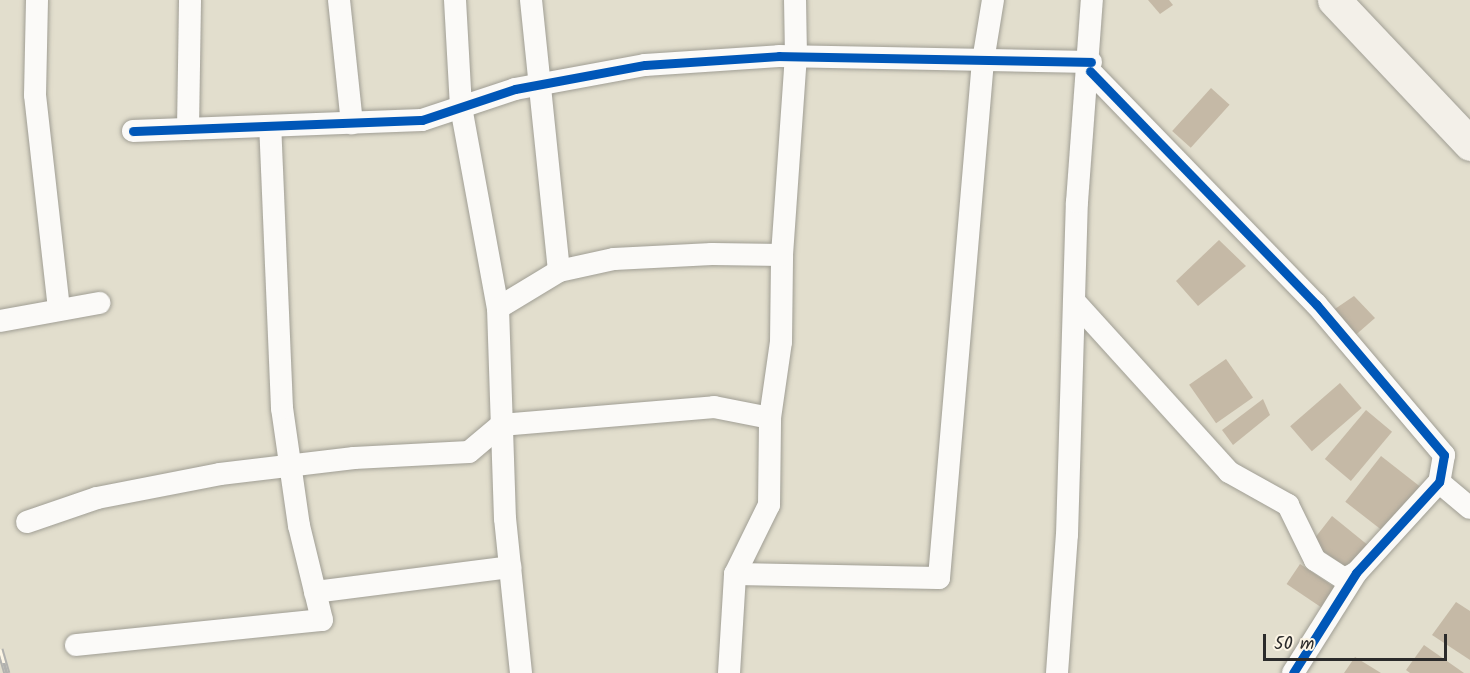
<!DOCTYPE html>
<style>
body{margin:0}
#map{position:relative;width:1470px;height:673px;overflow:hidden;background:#e2decd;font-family:Kalam,sans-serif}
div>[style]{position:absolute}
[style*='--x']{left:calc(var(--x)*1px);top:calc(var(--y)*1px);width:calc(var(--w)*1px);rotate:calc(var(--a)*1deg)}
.building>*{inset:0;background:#c5b9a6;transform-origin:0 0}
.roads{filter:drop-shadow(0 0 2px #a09e94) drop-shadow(0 0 2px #a09e94)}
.street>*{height:22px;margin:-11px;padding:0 11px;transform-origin:11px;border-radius:11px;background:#fbfaf8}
.secondary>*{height:33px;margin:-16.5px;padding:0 16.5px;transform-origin:16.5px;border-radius:16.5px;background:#f3f0e9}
.rail>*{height:7px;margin-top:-3.5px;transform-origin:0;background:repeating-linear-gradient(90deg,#fcf5e5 0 14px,#b2b2af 0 28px);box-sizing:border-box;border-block:2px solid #b2b2af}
.cycleway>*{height:9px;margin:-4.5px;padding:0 4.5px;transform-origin:4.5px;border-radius:4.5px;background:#0057b8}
span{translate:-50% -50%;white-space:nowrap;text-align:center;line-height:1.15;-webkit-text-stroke:4.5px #fcf5e5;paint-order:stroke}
.scale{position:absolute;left:1263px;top:634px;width:184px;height:27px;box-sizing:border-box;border:3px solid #2b2b2b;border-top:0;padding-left:8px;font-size:18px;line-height:21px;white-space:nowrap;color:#2b2b2b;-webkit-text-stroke:4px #fcf5e5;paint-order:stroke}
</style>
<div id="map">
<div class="building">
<i style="clip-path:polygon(1148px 0,1169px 0,1173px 5px,1160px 14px)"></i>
<i style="left:1211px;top:88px;width:25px;height:58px;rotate:42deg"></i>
<i style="clip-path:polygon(1219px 240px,1246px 266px,1198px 306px,1176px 281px)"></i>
<i style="clip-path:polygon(1354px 296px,1375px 318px,1351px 339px,1329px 313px)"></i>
<i style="left:1226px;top:359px;width:47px;height:45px;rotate:55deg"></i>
<i style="left:1340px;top:383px;width:33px;height:66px;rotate:49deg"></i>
<i style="clip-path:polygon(1263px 399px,1270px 415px,1233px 445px,1222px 430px)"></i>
<i style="left:1366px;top:410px;width:34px;height:64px;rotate:40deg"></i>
<i style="left:1381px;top:456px;width:49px;height:58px;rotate:38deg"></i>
<i style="clip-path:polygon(1332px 516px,1369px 546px,1349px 569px,1311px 543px)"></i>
<i style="left:1300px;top:564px;width:43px;height:24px;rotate:34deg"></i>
<i style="clip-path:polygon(1456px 602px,1470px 611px,1470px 660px,1432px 635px)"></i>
<i style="clip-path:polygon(1424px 645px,1464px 673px,1410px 673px,1406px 670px)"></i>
<i style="clip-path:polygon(1355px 657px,1381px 673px,1344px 673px)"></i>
</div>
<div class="roads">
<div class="street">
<i style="--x:37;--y:0;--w:95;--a:91.2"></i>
<i style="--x:35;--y:95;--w:216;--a:83.6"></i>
<i style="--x:339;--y:0;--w:124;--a:84"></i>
<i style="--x:455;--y:0;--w:107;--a:86.8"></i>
<i style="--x:461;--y:107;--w:204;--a:79.6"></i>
<i style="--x:531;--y:0;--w:272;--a:84.1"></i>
<i style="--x:1090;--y:71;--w:325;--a:45.9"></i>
<i style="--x:1316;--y:304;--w:198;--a:49.7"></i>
<i style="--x:1444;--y:455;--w:27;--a:100"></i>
<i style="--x:1439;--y:482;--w:123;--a:132.4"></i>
<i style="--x:1356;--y:573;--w:118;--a:122.2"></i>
<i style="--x:188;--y:129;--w:129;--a:-89.1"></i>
<i style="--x:133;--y:131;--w:289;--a:-2.2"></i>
<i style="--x:422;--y:120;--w:98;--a:-18.4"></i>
<i style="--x:515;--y:89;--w:132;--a:-10.5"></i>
<i style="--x:645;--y:65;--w:134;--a:-3.8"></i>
<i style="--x:779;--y:56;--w:312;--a:1.1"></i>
<i style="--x:1075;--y:302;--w:229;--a:47.8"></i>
<i style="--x:1229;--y:472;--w:68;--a:29.2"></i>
<i style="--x:1288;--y:505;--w:61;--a:63.9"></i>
<i style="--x:1315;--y:560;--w:35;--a:33"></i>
<i style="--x:1344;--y:579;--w:13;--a:-27"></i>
<i style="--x:0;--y:321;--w:101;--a:-10.3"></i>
<i style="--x:1439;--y:482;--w:40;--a:40"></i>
<i style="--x:27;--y:522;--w:74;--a:-18.9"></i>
<i style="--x:97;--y:498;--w:125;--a:-11"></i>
<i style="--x:220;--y:474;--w:135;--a:-6.8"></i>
<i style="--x:354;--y:458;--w:115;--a:-3"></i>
<i style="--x:469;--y:452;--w:42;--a:-40.2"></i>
<i style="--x:501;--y:425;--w:214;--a:-4.8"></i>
<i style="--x:714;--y:407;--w:57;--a:11.1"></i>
<i style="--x:735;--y:574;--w:204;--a:1.1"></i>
<i style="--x:939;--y:578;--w:519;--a:-85.14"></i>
<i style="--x:983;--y:61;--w:62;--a:-80.7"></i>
<i style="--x:315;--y:592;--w:197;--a:-7.3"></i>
<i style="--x:76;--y:645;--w:247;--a:-5.8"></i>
<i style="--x:322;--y:620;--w:97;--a:-103.7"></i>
<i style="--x:299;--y:526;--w:119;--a:-98.2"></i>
<i style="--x:282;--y:408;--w:282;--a:-92.4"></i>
<i style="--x:521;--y:673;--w:155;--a:-95.9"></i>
<i style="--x:505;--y:519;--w:211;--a:-91.9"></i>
<i style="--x:498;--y:308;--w:71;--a:-31.2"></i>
<i style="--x:559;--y:271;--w:56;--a:-12.3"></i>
<i style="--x:614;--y:259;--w:98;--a:-2.9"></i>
<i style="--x:712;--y:254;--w:70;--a:0.8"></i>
<i style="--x:729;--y:673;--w:99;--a:-86.5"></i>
<i style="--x:735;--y:574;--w:77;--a:-63.8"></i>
<i style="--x:769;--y:505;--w:87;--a:-89.3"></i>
<i style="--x:770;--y:418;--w:77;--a:-81.8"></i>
<i style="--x:781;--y:342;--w:87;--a:-89.3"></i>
<i style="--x:782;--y:255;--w:199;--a:-86"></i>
<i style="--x:796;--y:56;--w:56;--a:-91"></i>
<i style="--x:1057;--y:673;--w:138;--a:-85.9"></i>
<i style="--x:1067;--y:535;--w:333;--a:-88.3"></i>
<i style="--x:1077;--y:202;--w:203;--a:-85.8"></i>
</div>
<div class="secondary">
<i style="--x:1334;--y:0;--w:198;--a:46.6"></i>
</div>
</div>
<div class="rail">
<i style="--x:0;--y:649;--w:25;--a:74"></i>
</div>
<div class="cycleway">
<i style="--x:1090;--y:71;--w:325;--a:45.9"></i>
<i style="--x:1316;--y:304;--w:198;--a:49.7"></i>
<i style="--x:1444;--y:455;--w:27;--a:100"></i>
<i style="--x:1439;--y:482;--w:123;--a:132.4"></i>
<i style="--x:1356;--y:573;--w:118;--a:122.2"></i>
<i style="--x:133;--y:131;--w:289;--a:-2.2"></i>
<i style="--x:422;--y:120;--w:98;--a:-18.4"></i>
<i style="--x:515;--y:89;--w:132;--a:-10.5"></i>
<i style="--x:645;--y:65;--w:134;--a:-3.8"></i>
<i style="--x:779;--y:56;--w:312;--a:1.1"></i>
</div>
<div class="scale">50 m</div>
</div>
